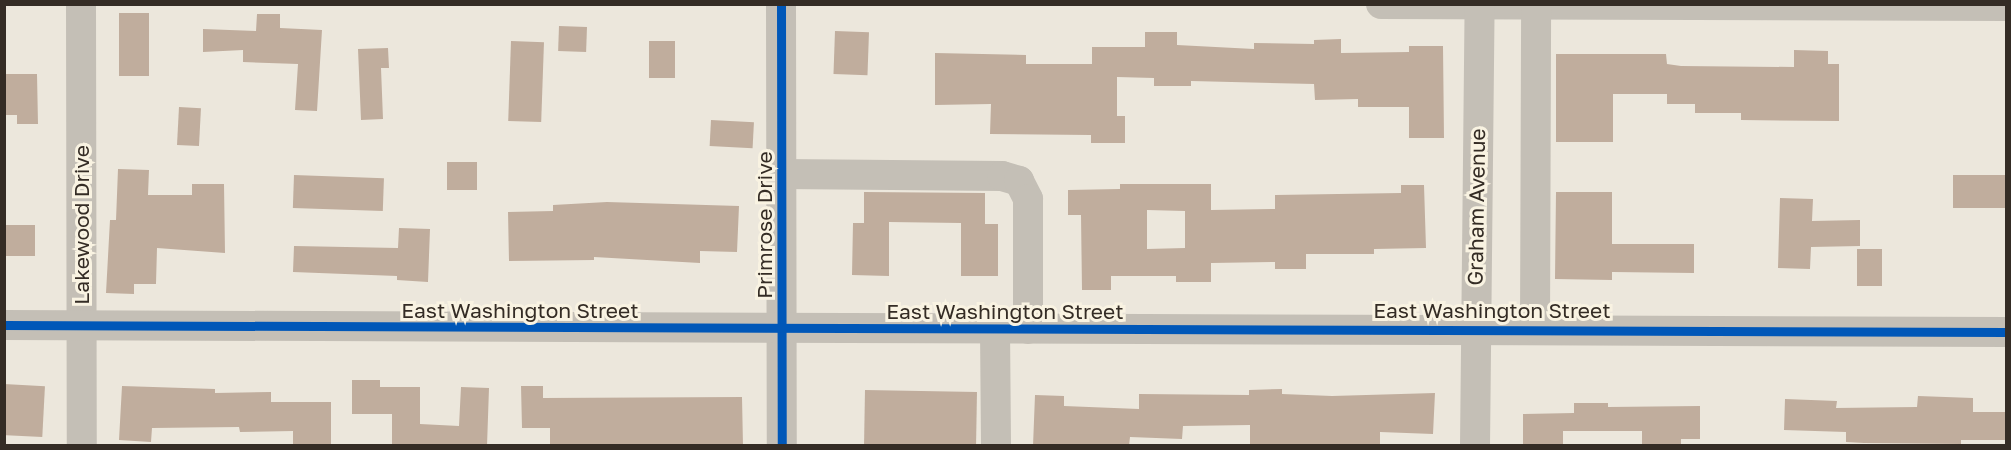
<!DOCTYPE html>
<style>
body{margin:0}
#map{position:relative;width:2011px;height:450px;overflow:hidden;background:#ece7dc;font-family:"Golos Text",sans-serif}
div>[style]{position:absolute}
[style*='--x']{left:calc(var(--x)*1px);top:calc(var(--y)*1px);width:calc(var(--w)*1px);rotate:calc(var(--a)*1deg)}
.building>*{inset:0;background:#c0ad9d;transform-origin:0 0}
.minor>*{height:30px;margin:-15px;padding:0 15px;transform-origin:15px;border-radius:15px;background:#c4bfb6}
.cycleway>*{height:9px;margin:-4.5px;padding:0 4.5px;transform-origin:4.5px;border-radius:4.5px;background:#0057b8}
span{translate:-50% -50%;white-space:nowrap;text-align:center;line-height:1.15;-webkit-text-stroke:6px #f9f3e2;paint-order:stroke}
.street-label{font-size:21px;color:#342c25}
.frame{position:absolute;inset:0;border:6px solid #342c25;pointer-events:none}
</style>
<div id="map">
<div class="building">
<i style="left:119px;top:13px;width:30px;height:63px"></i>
<i style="clip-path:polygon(257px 14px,280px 14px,280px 28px,322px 30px,317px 111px,295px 110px,298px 64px,243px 62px,243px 50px,203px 52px,203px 29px,256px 31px)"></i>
<i style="left:559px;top:26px;width:28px;height:25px;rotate:2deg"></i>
<i style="left:835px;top:31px;width:34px;height:43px;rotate:2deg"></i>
<i style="clip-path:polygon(1145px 32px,1177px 32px,1177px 45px,1254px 49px,1254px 43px,1314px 44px,1314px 40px,1341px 39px,1341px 53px,1409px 52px,1409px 46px,1443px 46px,1444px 138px,1409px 138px,1409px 107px,1358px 107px,1358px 99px,1315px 100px,1314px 84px,1191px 81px,1191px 86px,1154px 86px,1154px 78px,1117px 77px,1117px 116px,1125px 116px,1125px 143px,1091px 143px,1091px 135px,990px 134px,991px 104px,935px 105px,935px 53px,1026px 55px,1026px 64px,1092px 64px,1092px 47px,1145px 47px)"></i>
<i style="left:511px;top:41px;width:33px;height:80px;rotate:2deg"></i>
<i style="left:649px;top:41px;width:26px;height:37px"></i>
<i style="clip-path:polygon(388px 48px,389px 68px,381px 68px,383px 119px,361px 120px,358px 49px)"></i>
<i style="clip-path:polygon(1794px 50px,1828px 51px,1828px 64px,1839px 64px,1839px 121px,1741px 120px,1741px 113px,1695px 113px,1695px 104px,1667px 104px,1667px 94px,1613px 94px,1613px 142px,1556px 142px,1556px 54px,1666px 54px,1667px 64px,1681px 66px,1794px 67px)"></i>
<i style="clip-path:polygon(4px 74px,37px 74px,38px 124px,17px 124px,17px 115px,4px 115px)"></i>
<i style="left:179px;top:107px;width:22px;height:38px;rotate:3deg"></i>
<i style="left:711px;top:120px;width:43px;height:26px;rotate:3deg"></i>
<i style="left:447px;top:162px;width:30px;height:28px"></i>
<i style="clip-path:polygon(118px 169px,149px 170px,148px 195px,192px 195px,192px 184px,224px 184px,225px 253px,157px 248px,156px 284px,134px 284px,134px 294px,106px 293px,110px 220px,116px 220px)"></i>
<i style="left:294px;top:175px;width:90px;height:33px;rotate:2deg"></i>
<i style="left:2007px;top:175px;width:33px;height:54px;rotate:90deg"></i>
<i style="clip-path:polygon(evenodd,1120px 184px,1211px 184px,1211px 210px,1275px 209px,1275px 195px,1401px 193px,1401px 185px,1424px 185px,1426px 248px,1374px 249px,1374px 254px,1306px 254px,1306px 269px,1275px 269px,1275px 262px,1211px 263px,1211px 282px,1176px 282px,1176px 276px,1111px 276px,1111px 290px,1082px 290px,1081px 215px,1068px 215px,1068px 190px,1120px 189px,1120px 184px,1147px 210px,1185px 211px,1185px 248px,1147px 249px,1147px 210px)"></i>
<i style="clip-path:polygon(864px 192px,985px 193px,985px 224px,998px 224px,998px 276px,961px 276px,961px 223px,889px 222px,889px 276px,852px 275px,853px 223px,864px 223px)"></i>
<i style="clip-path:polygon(1556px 192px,1612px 192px,1612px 244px,1694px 244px,1694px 273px,1612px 272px,1612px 280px,1555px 279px)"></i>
<i style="clip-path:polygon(1780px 198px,1813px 199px,1812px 221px,1860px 220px,1860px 246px,1811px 247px,1810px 269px,1778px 268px)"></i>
<i style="clip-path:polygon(607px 202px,739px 206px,737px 252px,700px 251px,700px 263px,594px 257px,594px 260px,509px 261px,508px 212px,553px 211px,553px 205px)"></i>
<i style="left:4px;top:225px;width:31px;height:31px"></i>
<i style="clip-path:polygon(399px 228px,430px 229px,428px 282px,397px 280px,397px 276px,293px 272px,294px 246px,398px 248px)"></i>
<i style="left:1857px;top:249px;width:25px;height:37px"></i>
<i style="clip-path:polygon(352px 380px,380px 380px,380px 387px,420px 387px,420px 424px,459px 426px,461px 387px,489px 388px,487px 446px,392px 446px,392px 414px,352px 414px)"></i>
<i style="left:4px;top:384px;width:41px;height:51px;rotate:3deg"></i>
<i style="clip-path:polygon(122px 386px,215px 389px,215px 393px,271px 392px,271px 402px,331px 402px,331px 446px,293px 446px,293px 431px,240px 432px,239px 427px,152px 428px,151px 442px,119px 440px)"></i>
<i style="clip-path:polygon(521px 386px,543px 386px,543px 398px,742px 397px,743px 446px,550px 446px,550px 428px,522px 428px)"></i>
<i style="clip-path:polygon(1282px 389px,1282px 394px,1332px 396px,1435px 393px,1433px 434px,1380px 432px,1380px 446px,1250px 446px,1250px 425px,1183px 426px,1182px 439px,1130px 437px,1129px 446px,1033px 446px,1035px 395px,1064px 396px,1064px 406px,1139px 409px,1139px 394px,1249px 395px,1249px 390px)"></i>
<i style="left:865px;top:390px;width:112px;height:56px;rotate:1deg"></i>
<i style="clip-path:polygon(1918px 396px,1973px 398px,1973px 412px,2007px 412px,2007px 440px,1961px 440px,1961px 444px,1864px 443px,1846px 442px,1846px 432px,1784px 430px,1785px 399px,1837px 401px,1836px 408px,1917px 407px)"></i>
<i style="clip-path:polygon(1574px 403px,1608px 403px,1608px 407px,1700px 406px,1700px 439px,1681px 439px,1681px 446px,1642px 446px,1642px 431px,1563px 431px,1563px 446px,1523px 446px,1523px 414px,1574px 413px)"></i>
</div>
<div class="minor">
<i style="--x:81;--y:4;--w:442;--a:89.9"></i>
<i style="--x:781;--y:4;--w:442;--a:89.9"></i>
<i style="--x:1381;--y:4;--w:625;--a:0.18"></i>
<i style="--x:782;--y:174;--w:220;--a:0.5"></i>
<i style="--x:1002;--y:176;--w:18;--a:16"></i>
<i style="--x:1019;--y:181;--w:20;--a:63"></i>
<i style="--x:1028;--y:199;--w:130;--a:90"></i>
<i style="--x:4;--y:325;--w:2002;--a:0.2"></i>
<i style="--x:1535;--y:328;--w:323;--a:-89.8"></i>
<i style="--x:995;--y:329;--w:117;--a:89.5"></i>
<i style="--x:1475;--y:446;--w:442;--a:-89.4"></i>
</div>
<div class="cycleway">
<i style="--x:781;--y:4;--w:442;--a:89.9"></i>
<i style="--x:4;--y:325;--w:2002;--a:0.2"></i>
</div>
<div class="street-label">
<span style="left:1476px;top:207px;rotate:-89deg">Graham Avenue</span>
<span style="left:81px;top:225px;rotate:-90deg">Lakewood Drive</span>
<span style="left:764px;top:225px;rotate:-90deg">Primrose Drive</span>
<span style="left:520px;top:310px">East Washington Street</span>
<span style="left:1492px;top:310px">East Washington Street</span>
<span style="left:1005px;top:311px">East Washington Street</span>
</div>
<div class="frame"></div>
</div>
